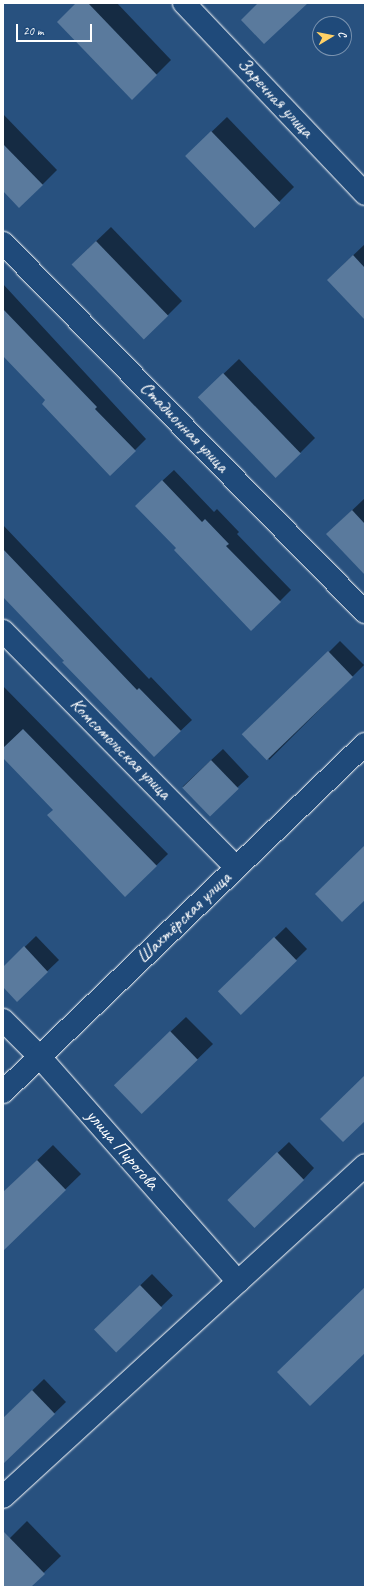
<!DOCTYPE html>
<meta charset="utf-8">
<style>
body{margin:0}
#map{position:relative;width:368px;height:1590px;overflow:hidden;background:#28517f;font-family:Caveat,sans-serif}
div>[style]{position:absolute}
[style*='--x']{left:calc(var(--x)*1px);top:calc(var(--y)*1px);width:calc(var(--w)*1px);rotate:calc(var(--a)*1deg)}
.shadow>*{inset:0;background:#0007;transform-origin:0 0}
.building>*{inset:0;background:#5a7a9d;transform-origin:0 0}
.roads{filter:drop-shadow(0 0 1px #fff) drop-shadow(0 0 1px #fff)}
.minor>*{height:22px;margin:-11px;padding:0 11px;transform-origin:11px;border-radius:11px;background:#1f4a7a}
span{translate:-50% -50%;white-space:nowrap;text-align:center;line-height:1.15;-webkit-text-stroke:4px #1f4a7a;paint-order:stroke}
.street-label{font-size:19px;color:#fff}
.frame{position:absolute;inset:0;border:4px solid #fff;pointer-events:none}
.north{position:absolute;left:312px;top:16px;width:40px;height:40px;box-sizing:border-box;background:#1f4a7a;border:1px solid #7992af;border-radius:50%;rotate:80deg;font-size:11px;font-weight:700;line-height:16px;text-align:center;color:#fff}
.north::after{content:'';display:block;margin:auto;width:14px;height:18px;background:#ffd166;clip-path:polygon(50% 0,100% 100%,50% 72%,0 100%)}
.scale{position:absolute;left:16px;top:24px;width:76px;height:18px;box-sizing:border-box;border:2px solid #fff;border-top:0;padding-left:5px;font-size:12px;line-height:14px;white-space:nowrap;color:#fff;-webkit-text-stroke:3px #1f4a7a;paint-order:stroke}
</style>
<div id="map">
<div class="shadow">
<i style="clip-path:polygon(77px 3px,117px 3px,171px 60px,156px 75px)"></i>
<i style="clip-path:polygon(3px 114px,57px 170px,42px 185px,3px 190px)"></i>
<i style="clip-path:polygon(227px 117px,294px 187px,254px 227px,201px 142px)"></i>
<i style="clip-path:polygon(111px 227px,182px 301px,167px 316px,88px 249px)"></i>
<i style="clip-path:polygon(365px 244px,365px 319px,343px 265px)"></i>
<i style="clip-path:polygon(3px 284px,146px 439px,110px 475px,47px 400px,3px 354px)"></i>
<i style="clip-path:polygon(239px 359px,315px 438px,276px 477px,215px 382px)"></i>
<i style="clip-path:polygon(174px 470px,214px 512px,217px 509px,239px 532px,237px 534px,291px 590px,251px 630px,177px 548px,148px 494px)"></i>
<i style="clip-path:polygon(365px 498px,365px 573px,343px 519px)"></i>
<i style="clip-path:polygon(3px 525px,149px 679px,151px 677px,192px 720px,154px 756px,3px 596px)"></i>
<i style="left:340px;top:641px;width:34px;height:134px;rotate:45deg"></i>
<i style="clip-path:polygon(3px 686px,168px 854px,125px 896px,54px 810px,3px 757px)"></i>
<i style="left:223px;top:749px;width:38px;height:55px;rotate:47deg"></i>
<i style="clip-path:polygon(286px 927px,307px 949px,241px 1014px,231px 980px)"></i>
<i style="clip-path:polygon(36px 936px,59px 960px,17px 1000px,3px 985px,3px 968px)"></i>
<i style="clip-path:polygon(186px 1017px,213px 1044px,142px 1113px,130px 1070px)"></i>
<i style="clip-path:polygon(289px 1142px,314px 1168px,303px 1180px,240px 1189px)"></i>
<i style="clip-path:polygon(53px 1145px,81px 1174px,5px 1248px,3px 1246px,3px 1193px)"></i>
<i style="left:152px;top:1274px;width:30px;height:78px;rotate:46deg"></i>
<i style="clip-path:polygon(44px 1379px,66px 1402px,3px 1463px,3px 1419px)"></i>
<i style="clip-path:polygon(27px 1521px,61px 1556px,29px 1587px,3px 1587px,3px 1545px)"></i>
</div>
<div class="building">
<i style="clip-path:polygon(76px 3px,88px 3px,157px 75px,132px 100px,57px 22px)"></i>
<i style="clip-path:polygon(258px 3px,308px 3px,264px 44px,241px 20px)"></i>
<i style="left:211px;top:131px;width:100px;height:36px;rotate:46deg"></i>
<i style="clip-path:polygon(3px 144px,43px 185px,19px 208px,3px 191px)"></i>
<i style="left:96px;top:241px;width:104px;height:34px;rotate:46deg"></i>
<i style="clip-path:polygon(353px 255px,365px 268px,365px 320px,327px 280px)"></i>
<i style="clip-path:polygon(3px 309px,97px 407px,95px 409px,136px 451px,110px 476px,42px 404px,45px 400px,3px 356px)"></i>
<i style="left:223px;top:373px;width:112px;height:35px;rotate:46deg"></i>
<i style="clip-path:polygon(162px 480px,202px 522px,205px 519px,229px 544px,226px 546px,281px 602px,251px 631px,174px 550px,176px 548px,135px 506px)"></i>
<i style="clip-path:polygon(352px 510px,365px 524px,365px 575px,326px 534px)"></i>
<i style="clip-path:polygon(3px 549px,137px 690px,139px 688px,181px 731px,154px 757px,62px 662px,64px 661px,3px 597px)"></i>
<i style="left:328px;top:651px;width:36px;height:120px;rotate:46deg"></i>
<i style="clip-path:polygon(23px 729px,157px 866px,125px 897px,47px 815px,53px 810px,3px 758px,3px 748px)"></i>
<i style="left:211px;top:760px;width:40px;height:40px;rotate:46deg"></i>
<i style="clip-path:polygon(365px 845px,365px 900px,342px 922px,315px 894px)"></i>
<i style="left:274px;top:937px;width:33px;height:78px;rotate:46deg"></i>
<i style="clip-path:polygon(24px 946px,48px 972px,17px 1002px,3px 987px,3px 967px)"></i>
<i style="left:170px;top:1031px;width:40px;height:78px;rotate:46deg"></i>
<i style="clip-path:polygon(365px 1075px,365px 1121px,343px 1142px,320px 1119px)"></i>
<i style="left:277px;top:1152px;width:39px;height:69px;rotate:46deg"></i>
<i style="clip-path:polygon(37px 1160px,66px 1190px,3px 1251px,3px 1192px)"></i>
<i style="left:140px;top:1285px;width:32px;height:64px;rotate:46deg"></i>
<i style="clip-path:polygon(365px 1287px,365px 1353px,310px 1406px,277px 1372px)"></i>
<i style="clip-path:polygon(32px 1390px,55px 1414px,3px 1464px,3px 1418px)"></i>
<i style="clip-path:polygon(3px 1531px,45px 1574px,31px 1587px,3px 1587px)"></i>
</div>
<div class="roads">
<div class="minor">
<i style="--x:184;--y:3;--w:263;--a:46.5"></i>
<i style="--x:3;--y:243;--w:517;--a:45.55"></i>
<i style="--x:3;--y:631;--w:332;--a:45.4"></i>
<i style="--x:3;--y:1020;--w:51;--a:45"></i>
<i style="--x:39;--y:1056;--w:301;--a:48.6"></i>
<i style="--x:3;--y:1092;--w:502;--a:-43.87"></i>
<i style="--x:3;--y:1497;--w:491;--a:-42.5"></i>
</div>
</div>
<div class="street-label">
<span style="left:275px;top:98px;rotate:47deg">Заречная улица</span>
<span style="left:184px;top:427px;rotate:46deg">Стадионная улица</span>
<span style="left:120px;top:749px;rotate:45deg">Комсомольская улица</span>
<span style="left:184px;top:918px;rotate:-44deg">Шахтёрская улица</span>
<span style="left:122px;top:1150px;rotate:49deg">улица Пирогова</span>
</div>
<div class="frame"></div>
<div class="north">С</div>
<div class="scale">20 m</div>
</div>
